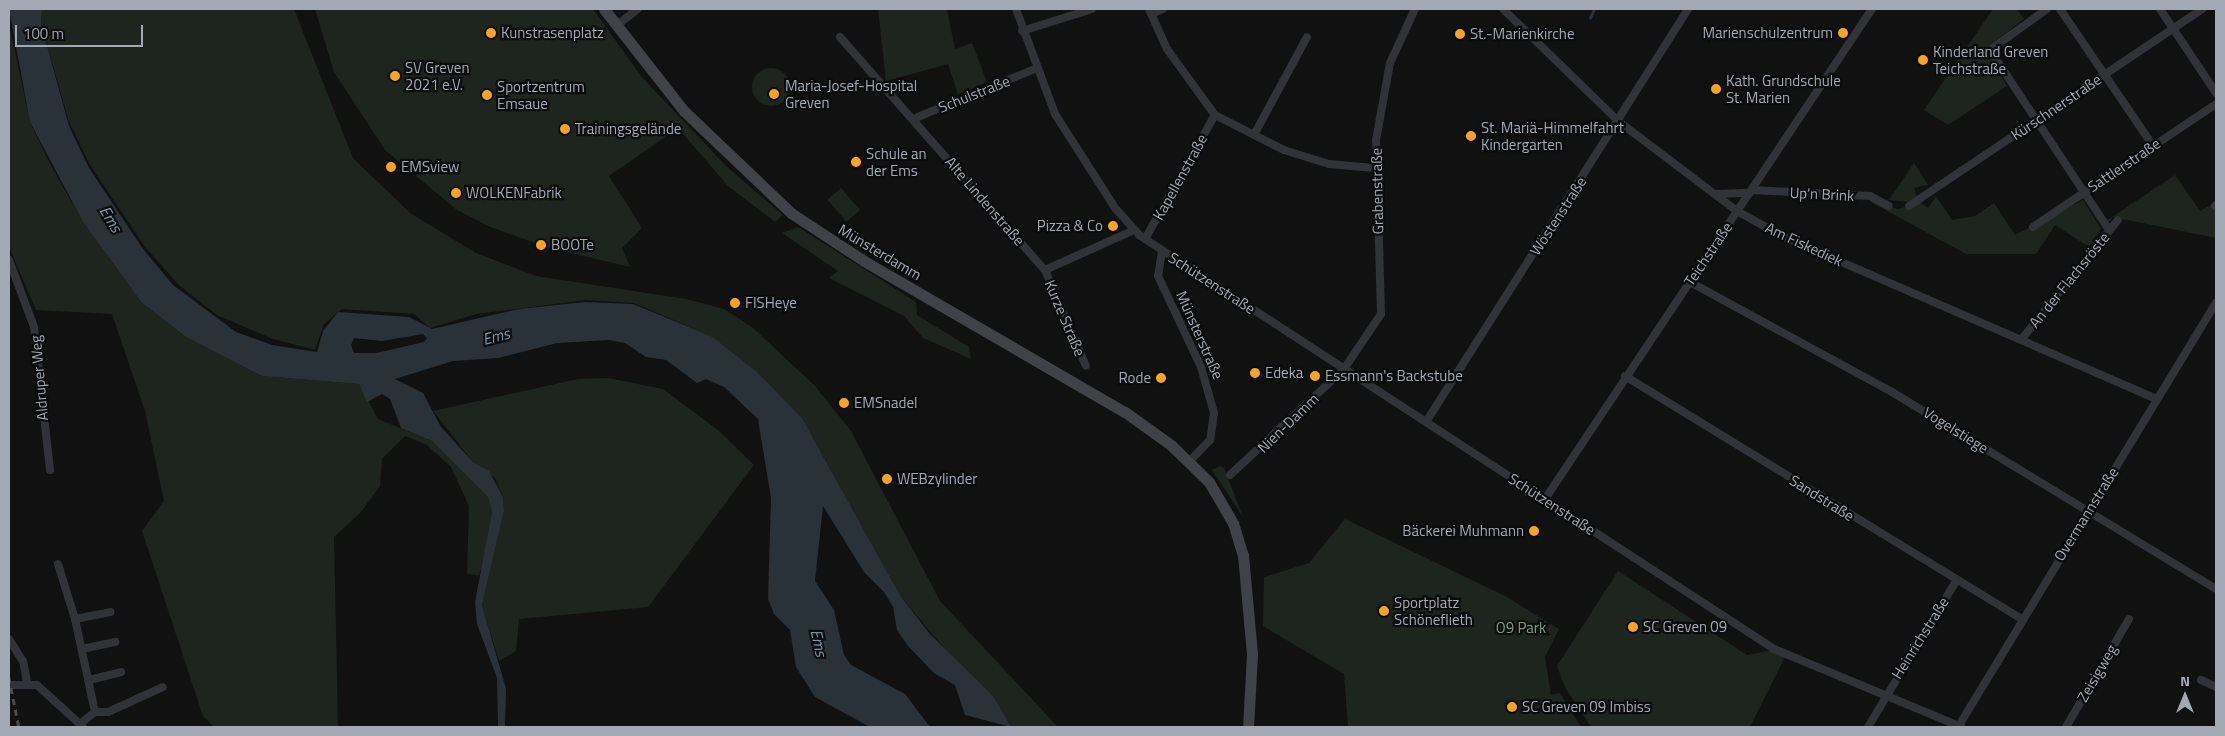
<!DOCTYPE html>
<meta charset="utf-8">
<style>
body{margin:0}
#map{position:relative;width:2225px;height:736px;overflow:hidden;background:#111112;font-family:"Titillium Web",sans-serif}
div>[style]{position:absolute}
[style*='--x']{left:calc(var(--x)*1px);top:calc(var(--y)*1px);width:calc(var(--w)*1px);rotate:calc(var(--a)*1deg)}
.green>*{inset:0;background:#1d251e;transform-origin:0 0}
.round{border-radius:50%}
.water>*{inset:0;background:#293238}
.stream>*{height:2.5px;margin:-1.25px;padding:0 1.25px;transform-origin:1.25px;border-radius:1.25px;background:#293238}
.street>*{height:8px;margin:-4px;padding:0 4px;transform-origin:4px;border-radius:4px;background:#323338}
.secondary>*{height:11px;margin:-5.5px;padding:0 5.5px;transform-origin:5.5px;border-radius:5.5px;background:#404248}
.rail>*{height:2.5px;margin-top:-1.25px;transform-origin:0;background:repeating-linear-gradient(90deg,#494b51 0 6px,transparent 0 11px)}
.dots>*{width:14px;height:14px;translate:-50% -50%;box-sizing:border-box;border:2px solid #0c0c0d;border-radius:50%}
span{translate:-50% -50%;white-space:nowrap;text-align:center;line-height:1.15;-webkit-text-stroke:4.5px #0c0c0d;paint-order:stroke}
.poi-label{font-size:15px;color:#a2a8b4}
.left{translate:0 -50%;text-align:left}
.right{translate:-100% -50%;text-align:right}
.street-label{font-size:15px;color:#a2a8b4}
.park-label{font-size:15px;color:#78a078}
.water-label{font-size:16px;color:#7699b1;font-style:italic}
.frame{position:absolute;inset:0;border:10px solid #a2a8b4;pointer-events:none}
.north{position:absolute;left:2160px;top:671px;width:50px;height:50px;-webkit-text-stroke:4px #0c0c0d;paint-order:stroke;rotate:0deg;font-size:14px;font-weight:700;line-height:20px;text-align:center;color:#a2a8b4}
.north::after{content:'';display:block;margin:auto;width:18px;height:22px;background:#a2a8b4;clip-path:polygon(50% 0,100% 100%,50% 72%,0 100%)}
.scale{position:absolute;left:15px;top:25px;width:128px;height:22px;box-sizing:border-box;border:2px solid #a2a8b4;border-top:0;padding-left:6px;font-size:15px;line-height:18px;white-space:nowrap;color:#a2a8b4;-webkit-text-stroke:4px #0c0c0d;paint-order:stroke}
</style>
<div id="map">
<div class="green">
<i style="clip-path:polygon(42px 9px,294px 9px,353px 158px,410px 213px,476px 253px,536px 276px,686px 299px,724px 309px,752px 327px,815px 386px,851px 431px,940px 601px,1058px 727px,1011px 727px,901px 597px,802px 418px,757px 372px,713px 337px,634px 303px,586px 300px,476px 314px,430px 328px,414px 314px,342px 309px,324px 324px,315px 350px,273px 339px,217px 315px,179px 285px,145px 247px,90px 165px,69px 122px,41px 24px)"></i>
<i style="clip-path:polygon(315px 9px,593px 9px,641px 76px,726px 166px,783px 215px,775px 222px,728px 186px,678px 128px,609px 176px,642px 228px,622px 248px,630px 267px,546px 247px,488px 226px,457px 210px,385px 150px,334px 72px)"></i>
<i style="clip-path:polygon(878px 9px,947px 9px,955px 49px,972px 43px,987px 82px,958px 94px,948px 64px,886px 81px)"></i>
<i style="clip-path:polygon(1993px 9px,2017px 9px,2024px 19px,1985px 49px,2007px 86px,1948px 125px,1924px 110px)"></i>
<i style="clip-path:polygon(9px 24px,30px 122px,48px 160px,83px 222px,142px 303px,186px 337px,262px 376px,359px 384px,378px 419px,432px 441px,488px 497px,492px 512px,487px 550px,479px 575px,467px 574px,469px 506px,451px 467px,427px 445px,405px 436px,382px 459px,380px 486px,361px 512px,334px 537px,338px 726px,214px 727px,203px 716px,142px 531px,164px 501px,145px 411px,112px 314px,36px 310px,9px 247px)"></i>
<i class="round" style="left:752px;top:68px;width:38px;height:38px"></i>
<i style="clip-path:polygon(1914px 163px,1928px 185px,1914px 188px,1917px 197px,1908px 202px,1889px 200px)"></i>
<i style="clip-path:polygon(2175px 175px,2200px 211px,2211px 205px,2216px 208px,2216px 238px,2113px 217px,2108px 224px,2106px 221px)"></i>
<i style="left:841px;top:188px;width:29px;height:18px;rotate:49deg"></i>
<i style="clip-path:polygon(1936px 196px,1952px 220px,1975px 216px,1994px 203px,2015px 235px,2083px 200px,2101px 229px,2089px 247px,2055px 225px,2036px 254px,1966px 254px,1869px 201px,1898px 209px,1920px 202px,1928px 208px)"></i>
<i style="clip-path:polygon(798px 227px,916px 302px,917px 315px,969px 347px,971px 359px,923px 338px,904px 316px,829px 278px,838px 271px,782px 233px)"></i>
<i style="clip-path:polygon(608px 378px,663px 389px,718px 430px,754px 465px,648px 607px,519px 619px,516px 651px,499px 661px,482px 605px,504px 511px,503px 497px,495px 478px,473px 462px,433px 411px,578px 379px)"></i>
<i style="clip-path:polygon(1220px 466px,1224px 468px,1243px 517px,1212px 470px)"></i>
<i style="clip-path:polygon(1345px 519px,1505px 596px,1559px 629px,1545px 657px,1551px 695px,1560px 693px,1581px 727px,1348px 727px,1344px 674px,1263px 626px,1264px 577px,1309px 563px)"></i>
<i style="clip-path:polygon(1618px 571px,1747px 655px,1772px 650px,1785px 657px,1750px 727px,1591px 727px,1565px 687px,1557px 666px)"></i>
</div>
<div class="water">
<i style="clip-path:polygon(evenodd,9px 9px,42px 9px,41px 24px,69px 126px,89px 168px,143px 249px,173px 285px,236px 332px,272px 345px,317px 352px,323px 331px,338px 312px,409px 317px,432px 329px,519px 309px,585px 302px,633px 304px,713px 337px,757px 372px,802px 418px,901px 597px,930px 634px,993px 696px,1011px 727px,965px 715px,955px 685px,934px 673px,908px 646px,897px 630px,893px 607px,884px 592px,864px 572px,823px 506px,815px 581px,834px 610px,844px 655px,851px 665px,905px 694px,930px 727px,870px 727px,815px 697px,796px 667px,790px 630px,774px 614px,768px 599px,771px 498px,758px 419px,724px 387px,706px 379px,697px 383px,666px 360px,646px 357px,625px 343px,609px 340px,557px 343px,498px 358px,453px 361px,395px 379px,423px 393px,441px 427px,473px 462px,489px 471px,503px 497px,504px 511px,482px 605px,506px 689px,505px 727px,498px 727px,497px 678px,477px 624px,475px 602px,492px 512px,488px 497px,432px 441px,401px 428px,390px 399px,382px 394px,367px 402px,359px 384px,262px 376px,186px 337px,142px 303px,83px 222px,30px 122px,9px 9px,423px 334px,427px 338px,424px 342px,377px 353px,354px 353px,351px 345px,354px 338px,382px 341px,423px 334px)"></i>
</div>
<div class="stream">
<i style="--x:1590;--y:18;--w:10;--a:-66"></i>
</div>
<div class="street">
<i style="--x:1016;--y:9;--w:112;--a:69.6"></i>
<i style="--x:1055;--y:114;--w:112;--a:57.4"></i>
<i style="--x:1115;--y:208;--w:36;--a:48"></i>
<i style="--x:1139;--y:235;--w:758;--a:33.1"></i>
<i style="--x:1774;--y:649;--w:203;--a:22.6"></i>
<i style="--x:1149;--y:9;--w:44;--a:65.8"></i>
<i style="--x:1167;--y:49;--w:82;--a:54"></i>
<i style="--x:1215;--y:115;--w:77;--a:26.9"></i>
<i style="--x:1284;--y:150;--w:47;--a:17.3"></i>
<i style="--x:1329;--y:164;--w:45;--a:5.1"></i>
<i style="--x:1503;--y:9;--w:161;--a:44.2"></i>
<i style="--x:1618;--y:121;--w:149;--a:37.1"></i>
<i style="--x:1737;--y:211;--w:54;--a:29"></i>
<i style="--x:1784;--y:237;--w:407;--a:23.5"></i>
<i style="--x:2047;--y:9;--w:70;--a:144.3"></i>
<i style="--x:1990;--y:50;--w:216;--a:56.5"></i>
<i style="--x:2060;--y:9;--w:166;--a:55.8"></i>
<i style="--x:2160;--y:9;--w:101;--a:56.3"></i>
<i style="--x:1151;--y:14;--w:13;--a:-23"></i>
<i style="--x:616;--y:26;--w:28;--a:-38"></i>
<i style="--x:1022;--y:31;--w:73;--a:-17.4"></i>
<i style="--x:840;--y:37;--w:310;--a:48.7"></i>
<i style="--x:1045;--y:270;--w:104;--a:66.9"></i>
<i style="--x:913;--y:119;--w:132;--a:-22.3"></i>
<i style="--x:1254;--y:135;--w:111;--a:-61.6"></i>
<i style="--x:1752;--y:190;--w:118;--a:2.9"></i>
<i style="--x:1870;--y:196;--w:21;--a:28"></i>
<i style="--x:1716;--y:194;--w:34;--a:-2"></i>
<i style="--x:1909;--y:206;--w:353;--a:-33.9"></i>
<i style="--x:2215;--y:206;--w:1;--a:-45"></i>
<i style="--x:2033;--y:227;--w:220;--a:-33.9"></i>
<i style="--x:1145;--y:239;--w:142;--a:-60.6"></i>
<i style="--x:1162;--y:251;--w:25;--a:99"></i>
<i style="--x:1158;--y:276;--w:101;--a:64.7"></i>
<i style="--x:1201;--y:367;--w:48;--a:74.2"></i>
<i style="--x:1214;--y:413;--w:27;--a:98"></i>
<i style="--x:1210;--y:440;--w:29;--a:134"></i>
<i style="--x:9;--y:260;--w:72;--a:69.5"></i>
<i style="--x:34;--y:327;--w:144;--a:83.6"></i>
<i style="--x:1045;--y:270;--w:98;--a:-24.2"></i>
<i style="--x:1690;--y:282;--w:230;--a:28.6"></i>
<i style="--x:1892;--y:392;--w:379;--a:31.3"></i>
<i style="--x:2021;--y:340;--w:154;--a:-51.1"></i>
<i style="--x:1625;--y:376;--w:465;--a:31.5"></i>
<i style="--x:1426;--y:422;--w:489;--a:-57.6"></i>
<i style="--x:1230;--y:475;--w:156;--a:-42.9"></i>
<i style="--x:1344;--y:369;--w:66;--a:-56.1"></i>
<i style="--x:1381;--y:314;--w:174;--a:-91.6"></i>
<i style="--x:1376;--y:140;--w:78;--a:-79.7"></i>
<i style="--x:1390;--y:63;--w:60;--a:-65.2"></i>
<i style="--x:1545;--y:499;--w:589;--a:-56.28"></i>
<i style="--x:58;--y:564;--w:58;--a:72.8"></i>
<i style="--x:9;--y:639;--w:26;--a:58"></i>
<i style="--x:23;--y:661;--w:21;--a:79"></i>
<i style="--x:82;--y:649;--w:34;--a:-12"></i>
<i style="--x:89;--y:680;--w:33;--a:-14"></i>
<i style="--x:2201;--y:680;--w:17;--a:25"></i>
<i style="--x:9;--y:685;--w:28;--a:0"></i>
<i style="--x:37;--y:685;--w:62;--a:42.4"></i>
<i style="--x:95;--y:712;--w:13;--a:0"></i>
<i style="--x:108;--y:712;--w:60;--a:-24.4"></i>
<i style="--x:80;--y:724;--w:19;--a:-39"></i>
<i style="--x:95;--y:712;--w:95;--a:-102.1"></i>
<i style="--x:75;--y:619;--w:36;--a:-11"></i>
<i style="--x:1868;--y:727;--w:170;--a:-58.9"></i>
<i style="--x:1958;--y:727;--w:497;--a:-58.7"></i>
<i style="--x:2066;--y:727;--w:125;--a:-59.7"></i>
</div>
<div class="secondary">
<i style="--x:604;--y:9;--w:130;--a:51.9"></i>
<i style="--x:684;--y:111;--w:148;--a:43.6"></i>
<i style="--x:791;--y:213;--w:87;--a:33.3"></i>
<i style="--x:864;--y:261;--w:302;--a:30.1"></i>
<i style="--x:1125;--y:412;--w:57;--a:35.7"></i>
<i style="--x:1171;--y:445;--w:53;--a:44.2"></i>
<i style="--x:1209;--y:482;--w:48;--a:59.7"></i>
<i style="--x:1233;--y:523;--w:34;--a:73"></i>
<i style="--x:1243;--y:555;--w:99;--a:84.8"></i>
<i style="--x:1252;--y:654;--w:73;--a:93.1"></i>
</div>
<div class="rail">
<i style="--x:9;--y:677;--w:51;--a:78.7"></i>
</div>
<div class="dots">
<i style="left:491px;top:33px;background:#f8a324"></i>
<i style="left:1843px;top:33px;background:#f8a324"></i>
<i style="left:1460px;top:34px;background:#f8a324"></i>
<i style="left:1923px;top:60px;background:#f8a324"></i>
<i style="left:395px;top:76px;background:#f8a324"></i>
<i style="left:1716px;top:89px;background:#f8a324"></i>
<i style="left:774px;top:94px;background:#f8a324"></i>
<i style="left:487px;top:95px;background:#f8a324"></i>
<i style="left:565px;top:129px;background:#f8a324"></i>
<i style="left:1471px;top:136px;background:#f8a324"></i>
<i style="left:856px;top:162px;background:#f8a324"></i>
<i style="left:391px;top:167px;background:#f8a324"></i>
<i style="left:456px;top:193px;background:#f8a324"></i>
<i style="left:1113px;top:226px;background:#f8a324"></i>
<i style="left:541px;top:245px;background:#f8a324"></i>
<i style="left:735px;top:303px;background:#f8a324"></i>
<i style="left:1255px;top:373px;background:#f8a324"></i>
<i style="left:1315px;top:376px;background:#f8a324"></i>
<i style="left:1161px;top:378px;background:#f8a324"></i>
<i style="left:844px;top:403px;background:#f8a324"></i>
<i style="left:887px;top:479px;background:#f8a324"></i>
<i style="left:1534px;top:531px;background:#f8a324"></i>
<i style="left:1384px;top:611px;background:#f8a324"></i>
<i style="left:1633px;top:627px;background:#f8a324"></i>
<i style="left:1512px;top:707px;background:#f8a324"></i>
</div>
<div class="poi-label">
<span class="left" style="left:501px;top:33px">Kunstrasenplatz</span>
<span class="right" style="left:1833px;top:33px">Marienschulzentrum</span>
<span class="left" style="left:1470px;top:34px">St.-Marienkirche</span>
<span class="left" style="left:1933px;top:60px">Kinderland Greven<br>Teichstraße</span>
<span class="left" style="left:405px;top:76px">SV Greven<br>2021 e.V.</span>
<span class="left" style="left:1726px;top:89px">Kath. Grundschule<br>St. Marien</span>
<span class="left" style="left:785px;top:94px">Maria-Josef-Hospital<br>Greven</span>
<span class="left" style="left:497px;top:95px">Sportzentrum<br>Emsaue</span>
<span class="left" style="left:1481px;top:136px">St. Mariä-Himmelfahrt<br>Kindergarten</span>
<span class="left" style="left:575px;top:129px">Trainingsgelände</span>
<span class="left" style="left:866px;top:162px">Schule an<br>der Ems</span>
<span class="left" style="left:401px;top:167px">EMSview</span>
<span class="left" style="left:466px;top:193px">WOLKENFabrik</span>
<span class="right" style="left:1103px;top:226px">Pizza &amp; Co</span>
<span class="left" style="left:551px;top:245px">BOOTe</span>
<span class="left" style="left:745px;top:303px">FISHeye</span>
<span class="left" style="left:1265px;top:373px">Edeka</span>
<span class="left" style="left:1325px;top:376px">Essmann's Backstube</span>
<span class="right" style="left:1151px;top:378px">Rode</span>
<span class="left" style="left:854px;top:403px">EMSnadel</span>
<span class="left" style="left:897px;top:479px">WEBzylinder</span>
<span class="right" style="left:1524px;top:531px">Bäckerei Muhmann</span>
<span class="left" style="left:1394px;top:611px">Sportplatz<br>Schöneflieth</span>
<span class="left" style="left:1643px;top:627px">SC Greven 09</span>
<span class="left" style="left:1522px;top:707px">SC Greven 09 Imbiss</span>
</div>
<div class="street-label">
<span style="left:974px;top:94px;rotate:-22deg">Schulstraße</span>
<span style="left:2056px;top:107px;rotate:-34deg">Kürschnerstraße</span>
<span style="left:2124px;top:165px;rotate:-34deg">Sattlerstraße</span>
<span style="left:1180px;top:177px;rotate:-61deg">Kapellenstraße</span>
<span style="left:1377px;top:191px;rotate:-91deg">Grabenstraße</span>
<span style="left:1822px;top:194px;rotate:3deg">Up'n Brink</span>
<span style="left:985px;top:201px;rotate:49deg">Alte Lindenstraße</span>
<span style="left:1558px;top:216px;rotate:-57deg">Wöstenstraße</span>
<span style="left:1804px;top:244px;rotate:25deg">Am Fiskediek</span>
<span style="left:880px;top:252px;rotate:31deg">Münsterdamm</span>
<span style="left:1708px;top:254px;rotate:-56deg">Teichstraße</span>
<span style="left:2069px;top:280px;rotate:-51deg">An der Flachsröste</span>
<span style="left:1212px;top:283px;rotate:33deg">Schützenstraße</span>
<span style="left:1065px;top:318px;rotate:67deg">Kurze Straße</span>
<span style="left:1200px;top:335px;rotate:66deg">Münsterstraße</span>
<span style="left:39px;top:378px;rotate:-95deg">Aldruper Weg</span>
<span style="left:1288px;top:423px;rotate:-44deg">Nien-Damm</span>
<span style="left:1956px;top:430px;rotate:32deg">Vogelstiege</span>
<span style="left:1822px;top:498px;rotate:32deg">Sandstraße</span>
<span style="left:1552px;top:504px;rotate:33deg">Schützenstraße</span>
<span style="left:2086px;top:514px;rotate:-58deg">Overmannstraße</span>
<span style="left:1920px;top:638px;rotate:-58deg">Heinrichstraße</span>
<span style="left:2097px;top:673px;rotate:-60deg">Zeisigweg</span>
</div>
<div class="park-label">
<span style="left:1521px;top:628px">O9 Park</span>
</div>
<div class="water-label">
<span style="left:111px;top:219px;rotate:59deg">Ems</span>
<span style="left:496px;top:336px;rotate:-14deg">Ems</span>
<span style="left:819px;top:643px;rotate:78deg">Ems</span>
</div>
<div class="frame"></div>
<div class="north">N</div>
<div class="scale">100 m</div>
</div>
